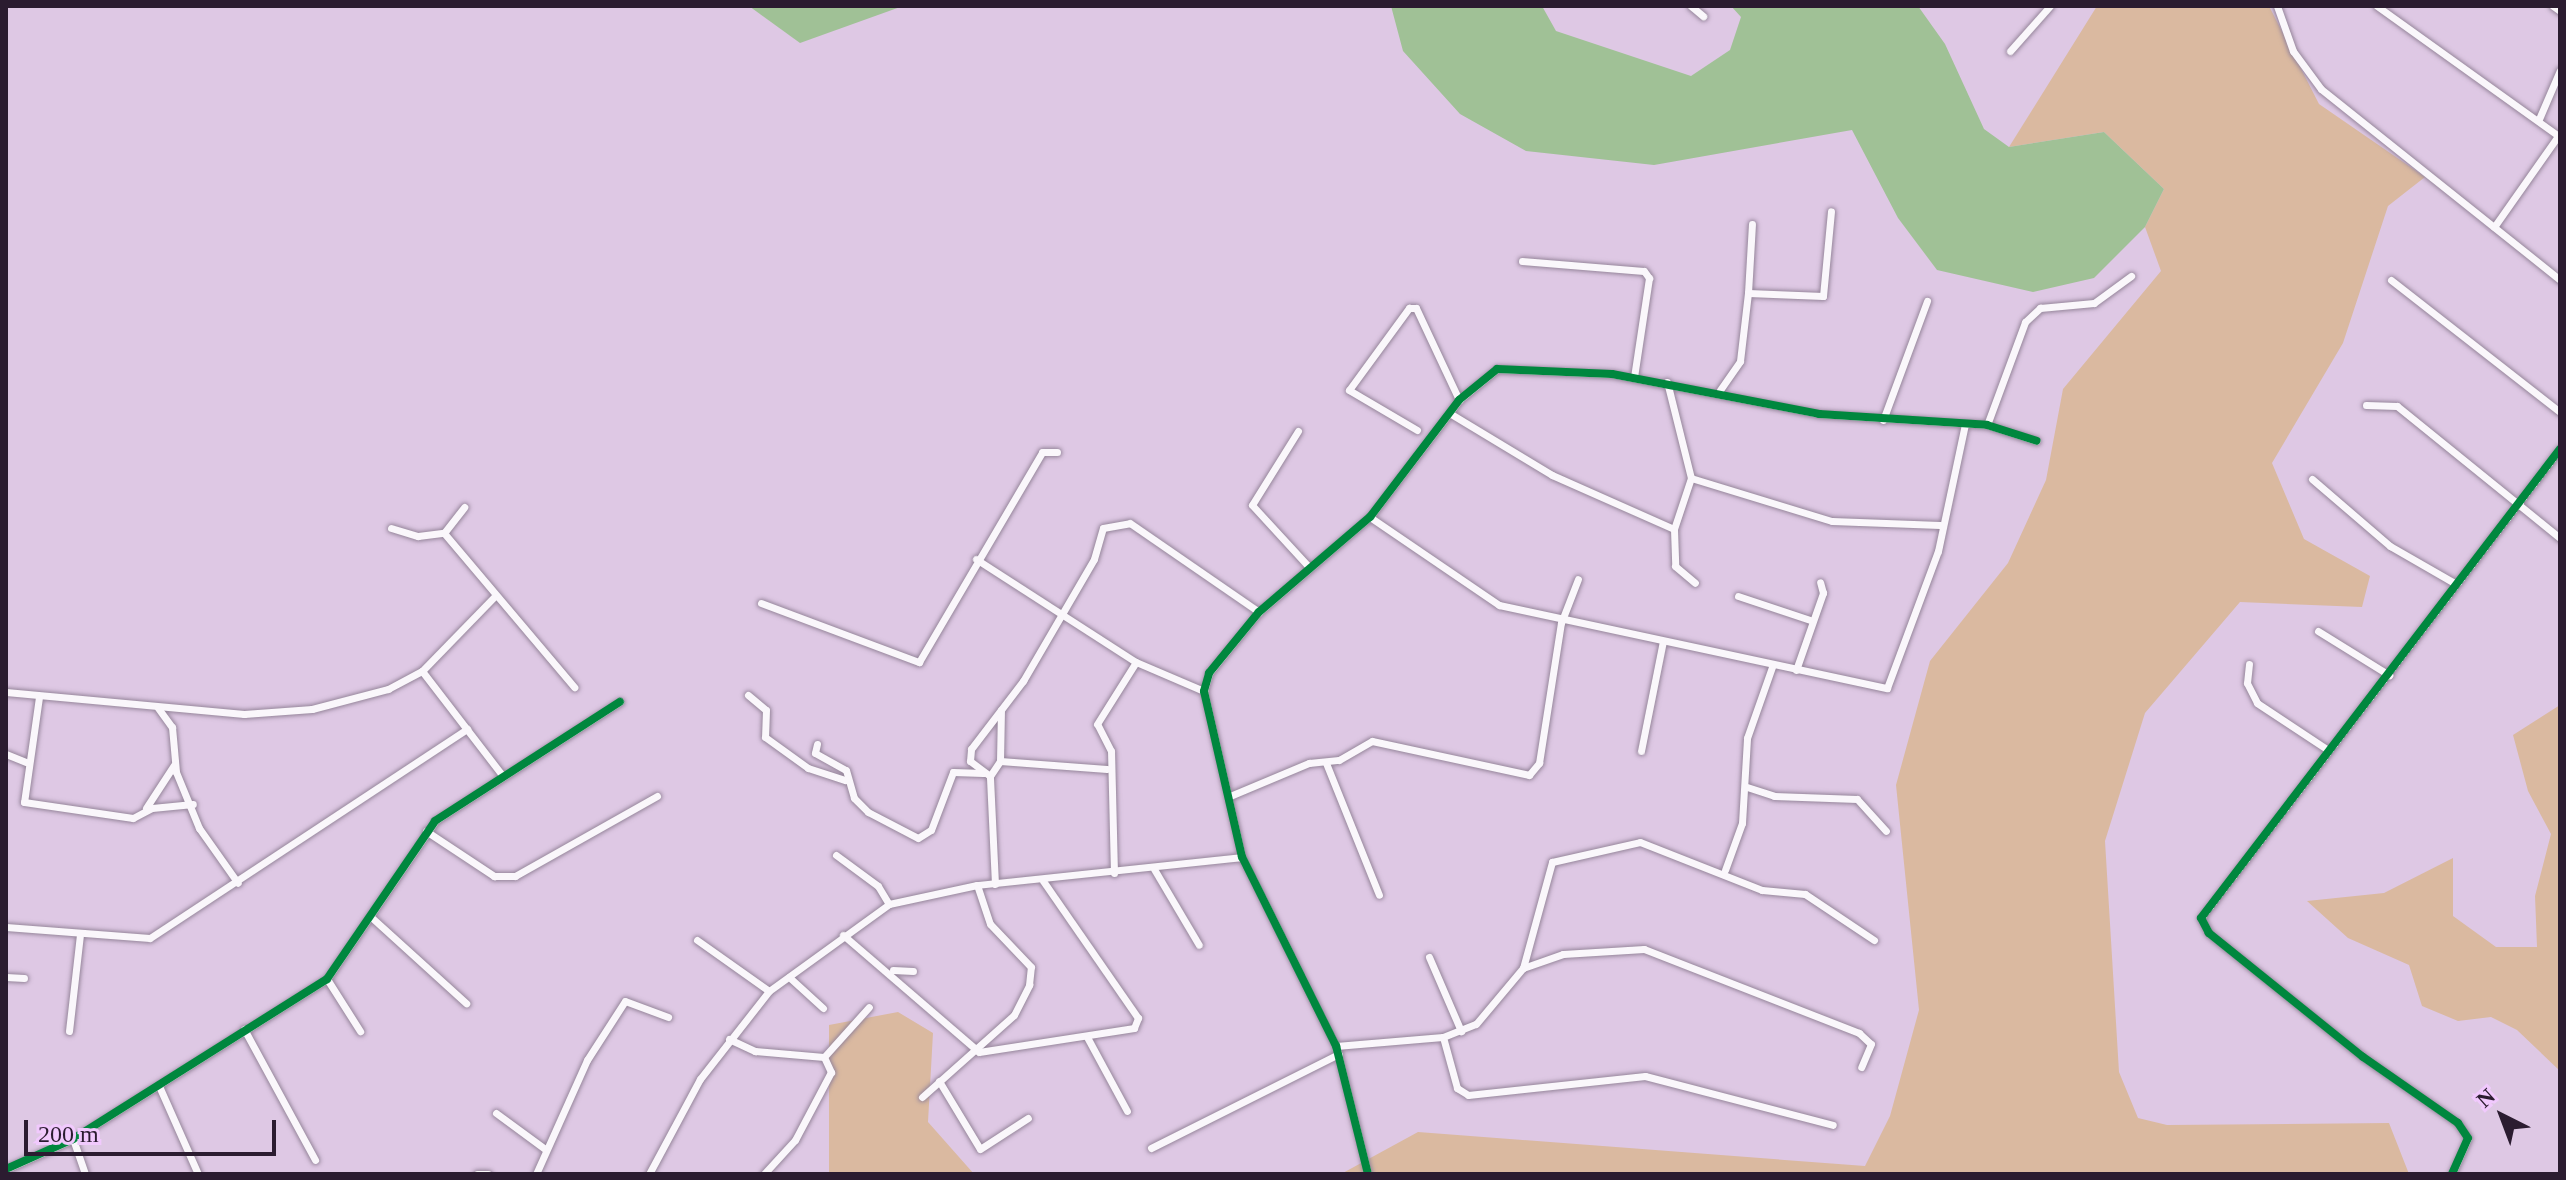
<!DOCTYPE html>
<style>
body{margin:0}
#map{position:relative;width:2566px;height:1180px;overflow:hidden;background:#dec8e4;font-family:"Times New Roman",serif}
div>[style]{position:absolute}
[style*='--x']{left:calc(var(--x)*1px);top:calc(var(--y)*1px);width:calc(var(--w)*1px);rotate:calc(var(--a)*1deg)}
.green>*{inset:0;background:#dab9a0}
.water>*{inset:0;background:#a0c196}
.roads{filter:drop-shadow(0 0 2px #96869b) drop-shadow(0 0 2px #96869b)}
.street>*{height:7px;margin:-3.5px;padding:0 3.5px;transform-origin:3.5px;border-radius:3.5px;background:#faf7fb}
.cycleway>*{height:8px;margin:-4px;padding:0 4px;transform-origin:4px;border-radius:4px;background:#00873e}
span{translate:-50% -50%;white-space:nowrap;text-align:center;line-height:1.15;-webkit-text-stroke:8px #f1c9fd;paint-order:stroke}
.frame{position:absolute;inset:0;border:8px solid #2b1c30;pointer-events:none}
.north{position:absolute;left:2462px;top:1076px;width:80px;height:80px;-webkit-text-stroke:6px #f1c9fd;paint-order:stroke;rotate:318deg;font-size:22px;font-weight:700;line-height:32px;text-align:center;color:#2b1c30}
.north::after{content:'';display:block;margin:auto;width:28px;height:36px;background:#2b1c30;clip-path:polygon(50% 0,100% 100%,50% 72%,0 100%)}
.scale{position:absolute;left:24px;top:1120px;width:252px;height:36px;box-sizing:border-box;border:4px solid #2b1c30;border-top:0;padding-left:10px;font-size:24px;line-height:28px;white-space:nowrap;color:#2b1c30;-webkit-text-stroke:6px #f1c9fd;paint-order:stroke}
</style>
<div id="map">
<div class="green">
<i style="clip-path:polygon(2097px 6px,2269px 6px,2319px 104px,2425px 177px,2388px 206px,2343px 343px,2272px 463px,2304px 539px,2370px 576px,2362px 607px,2240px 602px,2145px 713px,2105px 841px,2119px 1072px,2138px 1118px,2167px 1125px,2389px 1123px,2409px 1174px,1341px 1174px,1418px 1132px,1865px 1166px,1890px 1116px,1919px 1010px,1896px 785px,1930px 661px,2008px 563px,2046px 480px,2063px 389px,2161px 271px,2145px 227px,2164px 189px,2104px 132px,2009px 147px)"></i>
<i style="clip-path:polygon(2560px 705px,2560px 1071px,2517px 1030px,2491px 1017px,2458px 1021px,2422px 1006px,2409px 965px,2348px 938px,2307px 901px,2384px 893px,2453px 858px,2453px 916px,2496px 947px,2537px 947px,2535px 896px,2551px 834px,2528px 791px,2513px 735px)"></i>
<i style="clip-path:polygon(898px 1012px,933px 1033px,928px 1122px,974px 1174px,829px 1174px,829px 1025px)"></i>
</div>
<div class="water">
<i style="clip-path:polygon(749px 6px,903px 6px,800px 43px)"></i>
<i style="clip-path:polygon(1391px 6px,1542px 6px,1556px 31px,1691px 76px,1730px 50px,1741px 17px,1731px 6px,1918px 6px,1945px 44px,1984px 129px,2009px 147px,2104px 132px,2164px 189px,2145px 227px,2094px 278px,2033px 292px,1937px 270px,1898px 218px,1852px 130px,1654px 165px,1526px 151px,1460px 114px,1403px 51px)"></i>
</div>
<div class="roads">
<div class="street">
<i style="--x:1691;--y:6;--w:16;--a:40"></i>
<i style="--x:2277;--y:6;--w:48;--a:70.4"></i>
<i style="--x:2293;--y:51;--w:47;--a:53.6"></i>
<i style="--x:2321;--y:89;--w:306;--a:38.6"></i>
<i style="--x:2377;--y:6;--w:225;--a:35.6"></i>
<i style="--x:2553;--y:6;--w:9;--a:36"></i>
<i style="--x:2010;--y:51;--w:60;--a:-48.4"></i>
<i style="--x:2539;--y:119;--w:53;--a:-66.8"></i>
<i style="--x:2494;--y:227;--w:111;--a:-54.9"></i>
<i style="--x:1522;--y:261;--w:122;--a:4.7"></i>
<i style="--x:1644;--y:271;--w:9;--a:54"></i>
<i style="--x:1649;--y:278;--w:100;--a:98.6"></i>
<i style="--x:2391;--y:280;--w:214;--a:38"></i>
<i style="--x:1748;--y:293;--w:69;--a:-86.7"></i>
<i style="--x:1720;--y:390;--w:35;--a:-55"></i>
<i style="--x:1740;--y:361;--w:68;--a:-83.3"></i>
<i style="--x:1748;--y:293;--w:75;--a:2.3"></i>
<i style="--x:1823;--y:296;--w:85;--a:-84.6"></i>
<i style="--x:2366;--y:405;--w:31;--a:2"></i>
<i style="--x:2397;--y:406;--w:210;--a:39"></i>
<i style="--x:1451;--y:414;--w:118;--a:31.1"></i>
<i style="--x:1552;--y:475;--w:133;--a:23.9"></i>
<i style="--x:1674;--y:529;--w:54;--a:-71.6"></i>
<i style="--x:1691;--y:478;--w:99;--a:-104"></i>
<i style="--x:1883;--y:420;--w:127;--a:-69.7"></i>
<i style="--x:1987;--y:425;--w:110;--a:-69.7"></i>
<i style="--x:2025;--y:322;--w:21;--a:-43"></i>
<i style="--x:2040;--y:308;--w:54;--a:-5.3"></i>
<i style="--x:2094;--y:303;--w:46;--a:-36.1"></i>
<i style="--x:1417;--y:430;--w:79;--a:-149.5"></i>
<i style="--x:1349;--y:390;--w:102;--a:-53.8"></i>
<i style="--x:1409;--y:308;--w:7;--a:0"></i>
<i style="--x:1416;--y:308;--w:102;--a:64.9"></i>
<i style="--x:1298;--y:431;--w:87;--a:121.9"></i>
<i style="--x:1252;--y:505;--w:84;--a:47.4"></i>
<i style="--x:1691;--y:478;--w:147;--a:17"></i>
<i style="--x:1832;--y:521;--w:108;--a:2.1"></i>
<i style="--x:2312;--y:479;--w:103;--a:40.7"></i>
<i style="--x:2390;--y:546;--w:76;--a:29.9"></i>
<i style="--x:1370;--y:517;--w:156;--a:34.3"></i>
<i style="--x:1499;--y:605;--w:397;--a:12.1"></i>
<i style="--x:1887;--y:688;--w:146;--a:-69.6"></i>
<i style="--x:1938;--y:551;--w:130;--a:-78"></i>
<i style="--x:391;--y:528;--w:28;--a:17"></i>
<i style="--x:418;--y:536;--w:26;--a:-7"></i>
<i style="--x:444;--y:533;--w:33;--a:-52"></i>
<i style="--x:1674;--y:529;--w:37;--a:88"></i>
<i style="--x:1675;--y:566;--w:26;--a:40"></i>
<i style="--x:444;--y:533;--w:202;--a:49.8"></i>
<i style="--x:976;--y:559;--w:190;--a:32.8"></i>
<i style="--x:1136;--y:662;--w:74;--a:23.1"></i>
<i style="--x:1738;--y:596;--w:76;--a:18.4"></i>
<i style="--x:761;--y:603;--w:169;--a:20.5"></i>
<i style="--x:919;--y:662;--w:243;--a:-59.6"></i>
<i style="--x:1042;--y:452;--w:15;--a:0"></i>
<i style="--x:2318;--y:631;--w:84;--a:31.8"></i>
<i style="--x:2249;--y:664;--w:19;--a:96"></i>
<i style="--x:2247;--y:683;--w:22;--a:63"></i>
<i style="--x:2257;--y:703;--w:85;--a:33.5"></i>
<i style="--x:1796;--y:670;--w:82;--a:-70.7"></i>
<i style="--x:1823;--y:593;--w:11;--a:-105"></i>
<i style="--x:422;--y:671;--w:133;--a:52.4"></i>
<i style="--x:6;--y:692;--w:239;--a:5.3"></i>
<i style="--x:244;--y:714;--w:68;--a:-4.2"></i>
<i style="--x:312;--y:709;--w:79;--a:-14.7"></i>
<i style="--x:388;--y:689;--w:38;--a:-28"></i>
<i style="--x:422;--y:671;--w:103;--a:-45.8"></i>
<i style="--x:748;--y:695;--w:23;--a:40"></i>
<i style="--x:766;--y:710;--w:27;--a:92"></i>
<i style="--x:765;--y:737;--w:53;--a:35.8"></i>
<i style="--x:808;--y:768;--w:39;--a:18"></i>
<i style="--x:39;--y:697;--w:106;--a:98.1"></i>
<i style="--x:24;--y:802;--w:110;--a:8.4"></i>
<i style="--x:133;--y:818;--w:21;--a:-28"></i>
<i style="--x:152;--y:808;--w:41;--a:-5.6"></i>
<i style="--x:158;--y:708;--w:24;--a:54"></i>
<i style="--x:172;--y:727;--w:45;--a:84.9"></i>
<i style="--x:176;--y:772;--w:61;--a:67.7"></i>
<i style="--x:199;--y:828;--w:67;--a:54.7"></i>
<i style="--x:817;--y:744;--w:9;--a:103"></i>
<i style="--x:815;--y:753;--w:35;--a:29"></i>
<i style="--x:846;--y:770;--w:29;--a:74"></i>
<i style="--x:854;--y:798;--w:20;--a:45"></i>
<i style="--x:868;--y:812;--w:56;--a:27.5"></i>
<i style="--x:918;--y:838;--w:15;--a:-32"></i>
<i style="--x:931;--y:830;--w:62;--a:-69.2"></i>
<i style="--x:953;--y:772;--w:30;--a:2"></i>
<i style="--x:1641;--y:751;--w:112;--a:-78.7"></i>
<i style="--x:6;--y:754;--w:22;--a:22"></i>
<i style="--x:1000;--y:761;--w:107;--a:4.3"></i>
<i style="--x:1326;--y:763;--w:142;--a:68.1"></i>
<i style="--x:990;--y:776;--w:25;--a:-143"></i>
<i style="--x:970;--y:761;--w:12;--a:-85"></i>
<i style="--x:971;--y:749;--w:86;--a:-52.6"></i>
<i style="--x:1023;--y:681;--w:141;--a:-59.8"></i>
<i style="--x:1094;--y:559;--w:32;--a:-74"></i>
<i style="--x:1103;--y:528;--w:27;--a:-10"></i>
<i style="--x:1130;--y:523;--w:157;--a:34.6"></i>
<i style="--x:1747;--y:787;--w:28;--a:18"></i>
<i style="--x:1774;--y:796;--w:83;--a:2.1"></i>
<i style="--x:1857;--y:799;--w:43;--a:47.8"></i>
<i style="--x:1230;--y:796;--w:86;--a:-22.7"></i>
<i style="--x:1309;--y:763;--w:30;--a:-6"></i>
<i style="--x:1339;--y:760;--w:38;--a:-30"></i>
<i style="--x:1372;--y:741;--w:161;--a:12.2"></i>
<i style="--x:1529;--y:775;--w:16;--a:-50"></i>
<i style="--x:1539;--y:763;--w:142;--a:-81.1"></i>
<i style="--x:1561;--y:623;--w:47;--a:-68.9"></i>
<i style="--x:146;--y:808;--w:51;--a:-56.9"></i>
<i style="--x:426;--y:831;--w:82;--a:33.5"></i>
<i style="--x:494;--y:876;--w:21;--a:0"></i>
<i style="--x:515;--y:876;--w:163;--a:-29.4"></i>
<i style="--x:836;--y:855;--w:52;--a:36.4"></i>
<i style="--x:878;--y:886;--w:21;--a:59"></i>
<i style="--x:1154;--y:869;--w:88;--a:59.4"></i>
<i style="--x:1725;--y:870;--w:50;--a:-70.1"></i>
<i style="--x:1742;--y:823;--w:85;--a:-86.6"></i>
<i style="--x:1747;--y:738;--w:78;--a:-70.6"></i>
<i style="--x:1114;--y:873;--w:122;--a:-91.4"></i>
<i style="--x:1111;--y:751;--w:30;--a:-117"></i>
<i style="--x:1097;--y:724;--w:73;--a:-57.8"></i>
<i style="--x:995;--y:884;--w:108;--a:-92.7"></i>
<i style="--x:990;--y:776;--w:18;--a:-56"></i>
<i style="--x:1000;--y:761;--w:51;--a:-88.9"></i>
<i style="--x:370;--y:916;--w:130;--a:42.2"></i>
<i style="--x:6;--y:927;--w:144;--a:4.4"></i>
<i style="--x:150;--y:938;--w:380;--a:-33.4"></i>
<i style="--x:843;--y:935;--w:179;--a:40.7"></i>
<i style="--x:979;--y:1052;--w:157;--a:-8.8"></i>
<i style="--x:1134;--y:1028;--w:11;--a:-68"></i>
<i style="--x:1138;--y:1018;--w:167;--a:-124.7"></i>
<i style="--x:697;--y:940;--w:88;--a:35.3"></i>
<i style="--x:1429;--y:957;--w:81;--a:66.6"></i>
<i style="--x:1523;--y:968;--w:42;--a:-19.3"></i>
<i style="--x:1563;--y:954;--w:81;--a:-3.5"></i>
<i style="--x:1644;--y:949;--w:231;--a:21.3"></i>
<i style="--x:1859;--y:1033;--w:16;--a:43"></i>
<i style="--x:1871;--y:1044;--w:25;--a:113"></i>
<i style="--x:893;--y:970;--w:20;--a:3"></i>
<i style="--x:6;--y:977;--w:18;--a:3"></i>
<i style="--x:789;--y:977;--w:46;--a:42.4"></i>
<i style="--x:327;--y:979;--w:62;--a:57.6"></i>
<i style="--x:244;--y:1029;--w:149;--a:61.5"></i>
<i style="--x:69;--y:1031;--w:97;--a:-83.5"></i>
<i style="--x:1087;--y:1037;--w:84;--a:61.6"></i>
<i style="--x:1443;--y:1037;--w:53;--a:74.6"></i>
<i style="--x:1457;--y:1088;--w:13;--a:32"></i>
<i style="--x:1468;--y:1095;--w:178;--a:-6.1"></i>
<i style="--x:1645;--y:1076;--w:194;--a:14.6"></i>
<i style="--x:729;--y:1039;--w:29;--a:25"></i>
<i style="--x:755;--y:1051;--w:69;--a:5"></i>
<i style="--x:824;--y:1057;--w:17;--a:65"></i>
<i style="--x:831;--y:1072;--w:77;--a:117.9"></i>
<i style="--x:795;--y:1140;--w:46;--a:132.4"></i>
<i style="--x:1336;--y:1046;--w:107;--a:-4.8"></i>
<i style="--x:1443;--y:1037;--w:35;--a:-22"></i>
<i style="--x:1476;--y:1024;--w:73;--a:-50"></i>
<i style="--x:1523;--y:968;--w:110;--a:-74.7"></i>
<i style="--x:1552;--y:862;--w:90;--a:-12.8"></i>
<i style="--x:1640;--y:842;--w:131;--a:21.5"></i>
<i style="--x:1762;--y:890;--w:43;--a:5.3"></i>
<i style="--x:1805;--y:894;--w:83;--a:33.7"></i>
<i style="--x:824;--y:1057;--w:67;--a:-48"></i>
<i style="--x:939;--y:1081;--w:79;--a:58.9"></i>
<i style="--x:980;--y:1149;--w:57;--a:-32.9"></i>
<i style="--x:159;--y:1086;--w:96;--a:66.1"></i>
<i style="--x:922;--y:1097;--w:123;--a:-41.7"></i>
<i style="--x:1014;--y:1015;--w:34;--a:-63"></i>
<i style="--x:1029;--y:985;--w:18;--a:-84"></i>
<i style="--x:1031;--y:967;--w:59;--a:-133.6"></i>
<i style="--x:990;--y:924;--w:41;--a:-108.4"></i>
<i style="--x:496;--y:1113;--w:61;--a:36.3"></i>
<i style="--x:73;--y:1139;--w:37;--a:71"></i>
<i style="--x:1151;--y:1148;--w:210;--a:-26.6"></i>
<i style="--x:6;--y:1169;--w:73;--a:-24.1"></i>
<i style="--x:73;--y:1139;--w:300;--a:-32.2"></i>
<i style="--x:327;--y:979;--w:191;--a:-55.6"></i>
<i style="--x:435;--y:821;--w:220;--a:-32.8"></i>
<i style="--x:477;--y:1174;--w:11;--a:0"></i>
<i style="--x:536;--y:1174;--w:125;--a:-65.9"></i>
<i style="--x:587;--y:1060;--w:70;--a:-57.2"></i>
<i style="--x:625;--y:1001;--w:46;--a:20.4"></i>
<i style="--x:649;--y:1174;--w:108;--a:-61.8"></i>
<i style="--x:700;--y:1079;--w:112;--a:-51.9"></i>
<i style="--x:769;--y:991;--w:148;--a:-35.9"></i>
<i style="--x:889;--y:904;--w:90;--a:-12.2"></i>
<i style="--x:977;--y:885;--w:266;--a:-6"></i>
<i style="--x:1368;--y:1174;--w:132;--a:-104"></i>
<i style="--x:1336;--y:1046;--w:211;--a:-116.4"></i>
<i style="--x:1242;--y:857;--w:170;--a:-102.9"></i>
<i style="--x:1204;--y:691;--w:19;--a:-74"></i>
<i style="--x:1209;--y:673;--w:79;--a:-50.7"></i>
<i style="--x:1259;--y:612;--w:146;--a:-40.6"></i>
<i style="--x:1370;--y:517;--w:147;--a:-52.7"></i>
<i style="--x:1459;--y:400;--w:49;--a:-39.2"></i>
<i style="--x:1497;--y:369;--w:115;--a:2.5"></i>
<i style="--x:1612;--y:374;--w:211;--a:10.9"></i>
<i style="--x:1819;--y:414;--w:168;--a:3.7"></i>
<i style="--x:1987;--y:425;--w:52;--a:17.7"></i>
<i style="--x:2452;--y:1174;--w:39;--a:-66"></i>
<i style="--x:2468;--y:1138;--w:18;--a:-124"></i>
<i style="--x:2458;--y:1123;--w:116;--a:-145.2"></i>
<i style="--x:2363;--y:1057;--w:198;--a:-141.2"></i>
<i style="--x:2209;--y:933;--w:17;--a:-118"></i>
<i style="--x:2201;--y:918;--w:591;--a:-52.57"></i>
</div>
</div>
<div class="cycleway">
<i style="--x:6;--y:1169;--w:73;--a:-24.1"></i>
<i style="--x:73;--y:1139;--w:300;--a:-32.2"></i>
<i style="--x:327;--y:979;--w:191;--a:-55.6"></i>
<i style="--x:435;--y:821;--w:220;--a:-32.8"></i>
<i style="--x:1368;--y:1174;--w:132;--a:-104"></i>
<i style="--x:1336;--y:1046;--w:211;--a:-116.4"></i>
<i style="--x:1242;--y:857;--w:170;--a:-102.9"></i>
<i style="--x:1204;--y:691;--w:19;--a:-74"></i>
<i style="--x:1209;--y:673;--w:79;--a:-50.7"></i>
<i style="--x:1259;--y:612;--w:146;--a:-40.6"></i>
<i style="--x:1370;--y:517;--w:147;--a:-52.7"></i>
<i style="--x:1459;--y:400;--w:49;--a:-39.2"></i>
<i style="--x:1497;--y:369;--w:115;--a:2.5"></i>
<i style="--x:1612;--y:374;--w:211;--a:10.9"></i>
<i style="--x:1819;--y:414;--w:168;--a:3.7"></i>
<i style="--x:1987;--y:425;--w:52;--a:17.7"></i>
<i style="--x:2452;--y:1174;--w:39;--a:-66"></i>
<i style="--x:2468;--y:1138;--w:18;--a:-124"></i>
<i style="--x:2458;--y:1123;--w:116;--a:-145.2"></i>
<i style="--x:2363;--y:1057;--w:198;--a:-141.2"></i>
<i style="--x:2209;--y:933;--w:17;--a:-118"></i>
<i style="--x:2201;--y:918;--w:591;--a:-52.57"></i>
</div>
<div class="frame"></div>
<div class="north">N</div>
<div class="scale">200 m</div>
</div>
